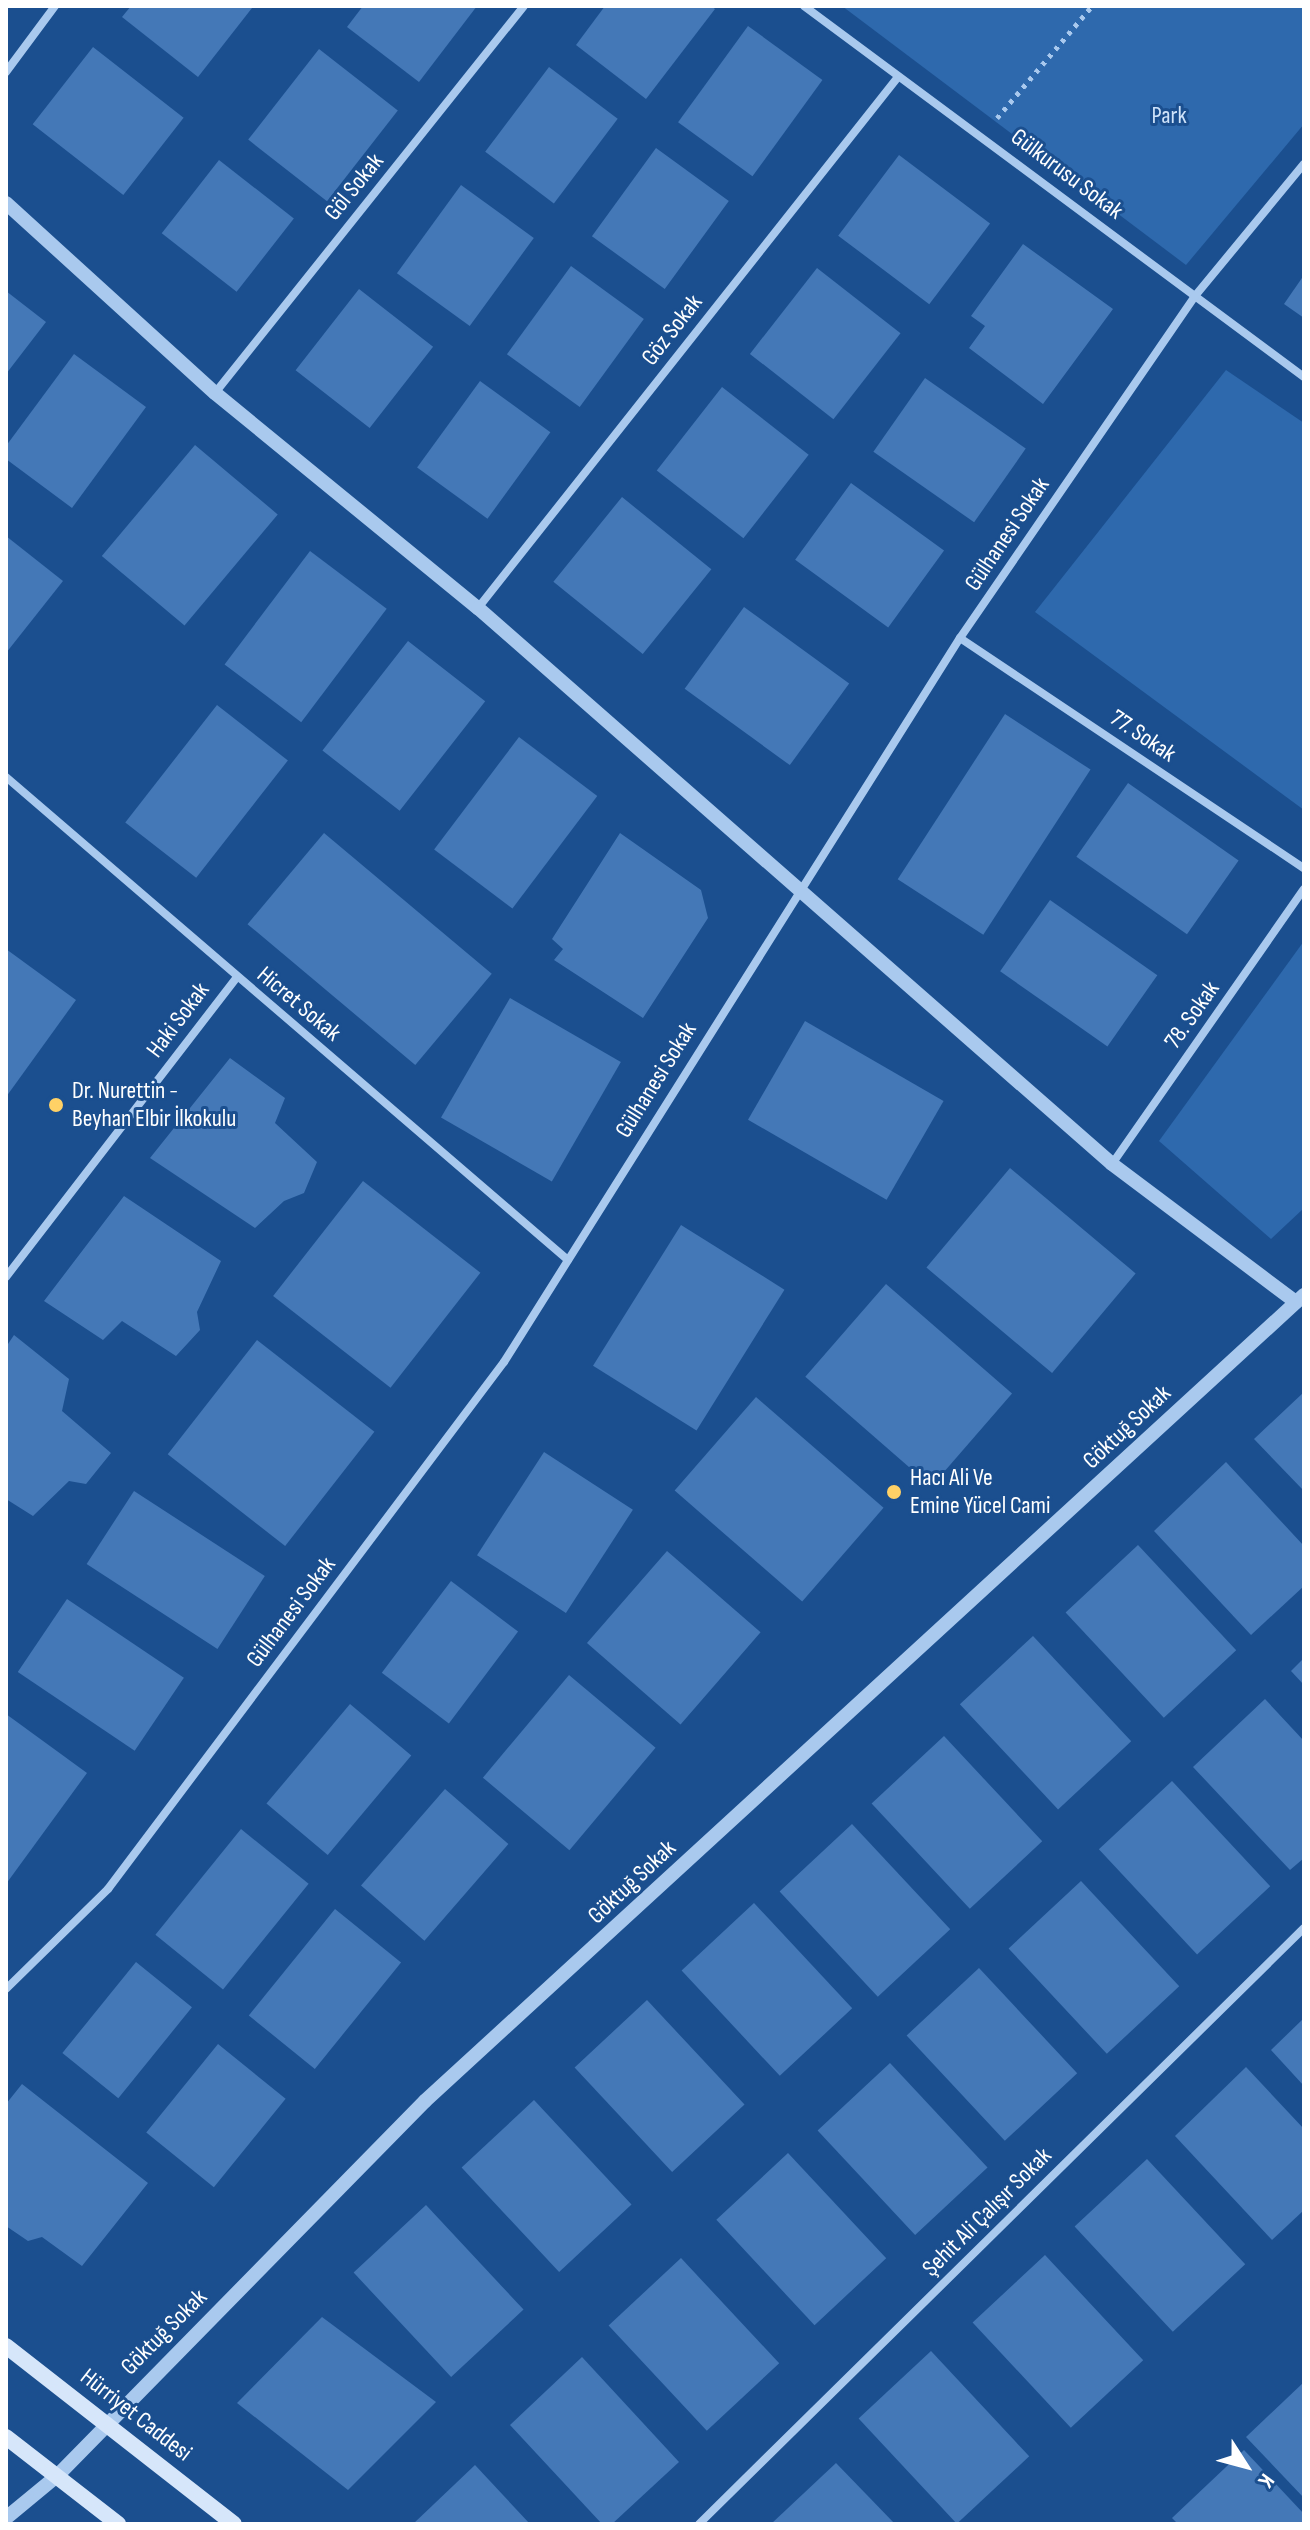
<!DOCTYPE html>
<meta charset="utf-8">
<style>
body{margin:0}
#map{position:relative;width:1310px;height:2530px;overflow:hidden;background:#1b4f8f;font-family:"Sofia Sans Condensed",sans-serif}
div>[style]{position:absolute}
[style*='--x']{left:calc(var(--x)*1px);top:calc(var(--y)*1px);width:calc(var(--w)*1px);rotate:calc(var(--a)*1deg)}
.green>*{inset:0;background:#2e69ad}
.building>*{inset:0;background:#4478b7;transform-origin:0 0}
.path>*{height:5px;margin-top:-2.5px;transform-origin:0;background:repeating-linear-gradient(90deg,#a9c9ee 0 4px,transparent 0 10px)}
.minor>*{height:8px;margin:-4px;padding:0 4px;transform-origin:4px;border-radius:4px;background:#a9c9ee}
.tertiary>*{height:14px;margin:-7px;padding:0 7px;transform-origin:7px;border-radius:7px;background:#a9c9ee}
.secondary>*{height:16px;margin:-8px;padding:0 8px;transform-origin:8px;border-radius:8px;background:#d6e6fa}
.dots>*{width:22px;height:22px;translate:-50% -50%;box-sizing:border-box;border:4px solid #1b4f8f;border-radius:50%}
span{translate:-50% -50%;white-space:nowrap;text-align:center;line-height:1.15;-webkit-text-stroke:6px #1b4f8f;paint-order:stroke}
.park-label{font-size:24px;color:#cfe3fa}
.street-label{font-size:24px;color:#fff}
.poi-label{font-size:24px;color:#fff}
.left{translate:0 -50%;text-align:left}
.frame{position:absolute;inset:0;border:8px solid #fff;pointer-events:none}
.north{position:absolute;left:1206px;top:2426px;width:80px;height:80px;-webkit-text-stroke:6px #1b4f8f;paint-order:stroke;rotate:126deg;font-size:22px;font-weight:700;line-height:32px;text-align:center;color:#fff}
.north::after{content:'';display:block;margin:auto;width:28px;height:36px;background:#fff;clip-path:polygon(50% 0,100% 100%,50% 72%,0 100%)}
</style>
<div id="map">
<div class="green">
<i style="clip-path:polygon(842px 6px,1304px 6px,1304px 124px,1186px 265px)"></i>
<i style="clip-path:polygon(1226px 370px,1304px 423px,1304px 810px,1035px 612px)"></i>
<i style="clip-path:polygon(1304px 941px,1304px 1208px,1271px 1239px,1159px 1141px)"></i>
</div>
<div class="building">
<i style="clip-path:polygon(131px 6px,249px 6px,252px 8px,198px 77px,122px 17px)"></i>
<i style="clip-path:polygon(363px 6px,477px 6px,419px 82px,347px 27px)"></i>
<i style="clip-path:polygon(605px 6px,711px 6px,715px 9px,646px 99px,576px 45px)"></i>
<i style="left:748px;top:26px;width:92px;height:119px;rotate:36deg"></i>
<i style="left:93px;top:47px;width:115px;height:98px;rotate:38deg"></i>
<i style="left:319px;top:49px;width:100px;height:115px;rotate:38deg"></i>
<i style="left:549px;top:67px;width:86px;height:106px;rotate:37deg"></i>
<i style="left:656px;top:148px;width:90px;height:109px;rotate:36deg"></i>
<i style="left:899px;top:155px;width:114px;height:101px;rotate:37deg"></i>
<i style="left:219px;top:160px;width:95px;height:93px;rotate:38deg"></i>
<i style="left:461px;top:185px;width:90px;height:109px;rotate:36deg"></i>
<i style="clip-path:polygon(1023px 244px,1113px 309px,1043px 404px,969px 348px,985px 326px,971px 316px)"></i>
<i style="left:571px;top:266px;width:90px;height:109px;rotate:36deg"></i>
<i style="left:817px;top:268px;width:106px;height:109px;rotate:38deg"></i>
<i style="clip-path:polygon(1304px 275px,1304px 318px,1284px 304px)"></i>
<i style="left:359px;top:289px;width:94px;height:103px;rotate:38deg"></i>
<i style="clip-path:polygon(6px 291px,46px 322px,6px 374px)"></i>
<i style="clip-path:polygon(74px 354px,146px 407px,72px 508px,6px 459px,6px 446px)"></i>
<i style="left:925px;top:378px;width:123px;height:90px;rotate:35deg"></i>
<i style="left:480px;top:381px;width:87px;height:107px;rotate:36deg"></i>
<i style="left:722px;top:387px;width:110px;height:106px;rotate:38deg"></i>
<i style="left:195px;top:445px;width:108px;height:145px;rotate:40deg"></i>
<i style="left:851px;top:483px;width:115px;height:95px;rotate:36deg"></i>
<i style="left:622px;top:497px;width:115px;height:109px;rotate:39deg"></i>
<i style="clip-path:polygon(6px 536px,63px 581px,6px 653px)"></i>
<i style="left:310px;top:551px;width:96px;height:142px;rotate:37deg"></i>
<i style="left:744px;top:607px;width:130px;height:101px;rotate:36deg"></i>
<i style="left:408px;top:641px;width:98px;height:139px;rotate:38deg"></i>
<i style="left:217px;top:705px;width:90px;height:149px;rotate:38deg"></i>
<i style="left:1005px;top:714px;width:102px;height:197px;rotate:33deg"></i>
<i style="left:519px;top:737px;width:98px;height:141px;rotate:37deg"></i>
<i style="left:1128px;top:783px;width:135px;height:90px;rotate:35deg"></i>
<i style="left:324px;top:833px;width:219px;height:119px;rotate:40deg"></i>
<i style="clip-path:polygon(620px 833px,701px 890px,708px 918px,643px 1018px,554px 960px,563px 949px,552px 939px)"></i>
<i style="left:1050px;top:900px;width:131px;height:87px;rotate:35deg"></i>
<i style="clip-path:polygon(6px 949px,76px 1000px,6px 1097px)"></i>
<i style="left:510px;top:998px;width:128px;height:138px;rotate:30deg"></i>
<i style="left:805px;top:1021px;width:160px;height:114px;rotate:30deg"></i>
<i style="clip-path:polygon(230px 1058px,285px 1098px,275px 1123px,317px 1162px,304px 1193px,284px 1201px,255px 1228px,150px 1158px)"></i>
<i style="left:1010px;top:1168px;width:164px;height:130px;rotate:40deg"></i>
<i style="left:363px;top:1181px;width:149px;height:146px;rotate:38deg"></i>
<i style="clip-path:polygon(124px 1196px,221px 1261px,197px 1312px,200px 1330px,176px 1356px,122px 1321px,103px 1340px,44px 1301px)"></i>
<i style="left:681px;top:1225px;width:122px;height:166px;rotate:32deg"></i>
<i style="left:886px;top:1284px;width:167px;height:123px;rotate:41deg"></i>
<i style="clip-path:polygon(14px 1335px,69px 1379px,62px 1411px,111px 1453px,86px 1484px,69px 1481px,33px 1516px,6px 1499px,6px 1347px)"></i>
<i style="left:257px;top:1340px;width:149px;height:145px;rotate:38deg"></i>
<i style="clip-path:polygon(1304px 1392px,1304px 1491px,1254px 1439px)"></i>
<i style="left:756px;top:1397px;width:169px;height:124px;rotate:41deg"></i>
<i style="left:544px;top:1452px;width:106px;height:123px;rotate:33deg"></i>
<i style="clip-path:polygon(1226px 1462px,1304px 1546px,1304px 1586px,1251px 1635px,1154px 1531px)"></i>
<i style="left:134px;top:1491px;width:156px;height:87px;rotate:33deg"></i>
<i style="left:1138px;top:1545px;width:144px;height:99px;rotate:47deg"></i>
<i style="left:667px;top:1551px;width:124px;height:122px;rotate:41deg"></i>
<i style="left:451px;top:1581px;width:84px;height:115px;rotate:37deg"></i>
<i style="left:67px;top:1599px;width:141px;height:88px;rotate:34deg"></i>
<i style="left:1033px;top:1636px;width:144px;height:100px;rotate:47deg"></i>
<i style="clip-path:polygon(1304px 1658px,1304px 1685px,1291px 1671px)"></i>
<i style="left:569px;top:1675px;width:113px;height:134px;rotate:40deg"></i>
<i style="clip-path:polygon(1265px 1699px,1304px 1741px,1304px 1858px,1290px 1870px,1193px 1767px)"></i>
<i style="left:350px;top:1704px;width:80px;height:130px;rotate:40deg"></i>
<i style="clip-path:polygon(6px 1714px,87px 1773px,6px 1884px)"></i>
<i style="left:944px;top:1736px;width:144px;height:99px;rotate:47deg"></i>
<i style="left:1172px;top:1781px;width:144px;height:100px;rotate:47deg"></i>
<i style="left:445px;top:1789px;width:84px;height:128px;rotate:41deg"></i>
<i style="left:852px;top:1824px;width:144px;height:99px;rotate:47deg"></i>
<i style="left:241px;top:1829px;width:87px;height:136px;rotate:39deg"></i>
<i style="left:1081px;top:1881px;width:144px;height:99px;rotate:47deg"></i>
<i style="left:754px;top:1903px;width:144px;height:99px;rotate:47deg"></i>
<i style="left:335px;top:1909px;width:85px;height:137px;rotate:39deg"></i>
<i style="left:136px;top:1962px;width:72px;height:117px;rotate:39deg"></i>
<i style="left:979px;top:1968px;width:144px;height:99px;rotate:47deg"></i>
<i style="left:647px;top:2000px;width:143px;height:99px;rotate:47deg"></i>
<i style="clip-path:polygon(1304px 2018px,1304px 2086px,1271px 2050px)"></i>
<i style="left:218px;top:2044px;width:87px;height:114px;rotate:39deg"></i>
<i style="left:890px;top:2063px;width:143px;height:99px;rotate:47deg"></i>
<i style="clip-path:polygon(1246px 2067px,1304px 2129px,1304px 2210px,1272px 2240px,1175px 2136px)"></i>
<i style="clip-path:polygon(22px 2084px,148px 2183px,82px 2266px,42px 2237px,28px 2241px,6px 2226px,6px 2104px)"></i>
<i style="left:534px;top:2100px;width:143px;height:99px;rotate:47deg"></i>
<i style="left:788px;top:2153px;width:144px;height:98px;rotate:47deg"></i>
<i style="left:1147px;top:2159px;width:144px;height:99px;rotate:47deg"></i>
<i style="left:426px;top:2205px;width:143px;height:99px;rotate:47deg"></i>
<i style="left:1045px;top:2255px;width:144px;height:99px;rotate:47deg"></i>
<i style="left:681px;top:2258px;width:144px;height:99px;rotate:47deg"></i>
<i style="clip-path:polygon(322px 2317px,436px 2402px,348px 2490px,237px 2403px)"></i>
<i style="left:931px;top:2351px;width:144px;height:99px;rotate:47deg"></i>
<i style="clip-path:polygon(582px 2357px,679px 2462px,612px 2524px,602px 2524px,510px 2425px)"></i>
<i style="clip-path:polygon(1304px 2382px,1304px 2498px,1246px 2437px)"></i>
<i style="clip-path:polygon(1244px 2450px,1304px 2514px,1304px 2524px,1178px 2524px,1172px 2518px)"></i>
<i style="clip-path:polygon(836px 2463px,895px 2524px,771px 2524px)"></i>
<i style="clip-path:polygon(475px 2465px,530px 2524px,413px 2524px)"></i>
</div>
<div class="path">
<i style="--x:997;--y:118;--w:147;--a:-49.7"></i>
</div>
<div class="minor">
<i style="--x:804;--y:6;--w:623;--a:36.58"></i>
<i style="--x:6;--y:72;--w:82;--a:-53.4"></i>
<i style="--x:215;--y:393;--w:495;--a:-51.4"></i>
<i style="--x:478;--y:608;--w:677;--a:-51.66"></i>
<i style="--x:960;--y:638;--w:414;--a:33.8"></i>
<i style="--x:6;--y:777;--w:741;--a:40.68"></i>
<i style="--x:1112;--y:1164;--w:335;--a:-55.1"></i>
<i style="--x:6;--y:1277;--w:379;--a:-52.4"></i>
<i style="--x:6;--y:1989;--w:143;--a:-44.4"></i>
<i style="--x:108;--y:1889;--w:659;--a:-53.08"></i>
<i style="--x:504;--y:1362;--w:856;--a:-57.8"></i>
<i style="--x:960;--y:638;--w:415;--a:-55.5"></i>
<i style="--x:1195;--y:296;--w:171;--a:-50.5"></i>
<i style="--x:699;--y:2524;--w:849;--a:-44.57"></i>
</div>
<div class="tertiary">
<i style="--x:6;--y:203;--w:282;--a:42.3"></i>
<i style="--x:215;--y:393;--w:340;--a:39.3"></i>
<i style="--x:478;--y:608;--w:843;--a:41.25"></i>
<i style="--x:1112;--y:1164;--w:230;--a:36.9"></i>
<i style="--x:6;--y:2518;--w:67;--a:-39.6"></i>
<i style="--x:58;--y:2475;--w:524;--a:-45.54"></i>
<i style="--x:425;--y:2101;--w:1193;--a:-42.52"></i>
</div>
<div class="secondary">
<i style="--x:6;--y:2346;--w:289;--a:38"></i>
<i style="--x:6;--y:2437;--w:142;--a:37.8"></i>
</div>
<div class="dots">
<i style="left:56px;top:1105px;background:#ffd166"></i>
<i style="left:894px;top:1492px;background:#ffd166"></i>
</div>
<div class="park-label">
<span style="left:1169px;top:116px">Park</span>
</div>
<div class="street-label">
<span style="left:1067px;top:174px;rotate:37deg">Gülkurusu Sokak</span>
<span style="left:354px;top:187px;rotate:-51deg">Göl Sokak</span>
<span style="left:672px;top:330px;rotate:-52deg">Göz Sokak</span>
<span style="left:1007px;top:534px;rotate:-56deg">Gülhanesi Sokak</span>
<span style="left:1143px;top:736px;rotate:34deg">77. Sokak</span>
<span style="left:299px;top:1004px;rotate:40deg">Hicret Sokak</span>
<span style="left:1192px;top:1015px;rotate:-55deg">78. Sokak</span>
<span style="left:178px;top:1020px;rotate:-53deg">Haki Sokak</span>
<span style="left:656px;top:1080px;rotate:-58deg">Gülhanesi Sokak</span>
<span style="left:1127px;top:1427px;rotate:-43deg">Göktuğ Sokak</span>
<span style="left:291px;top:1612px;rotate:-53deg">Gülhanesi Sokak</span>
<span style="left:632px;top:1882px;rotate:-43deg">Göktuğ Sokak</span>
<span style="left:987px;top:2212px;rotate:-45deg">Şehit Ali Çalışır Sokak</span>
<span style="left:164px;top:2332px;rotate:-45deg">Göktuğ Sokak</span>
<span style="left:136px;top:2415px;rotate:38deg">Hürriyet Caddesi</span>
</div>
<div class="poi-label">
<span class="left" style="left:72px;top:1105px">Dr. Nurettin -<br>Beyhan Elbir İlkokulu</span>
<span class="left" style="left:910px;top:1492px">Hacı Ali Ve<br>Emine Yücel Cami</span>
</div>
<div class="frame"></div>
<div class="north">K</div>
</div>
